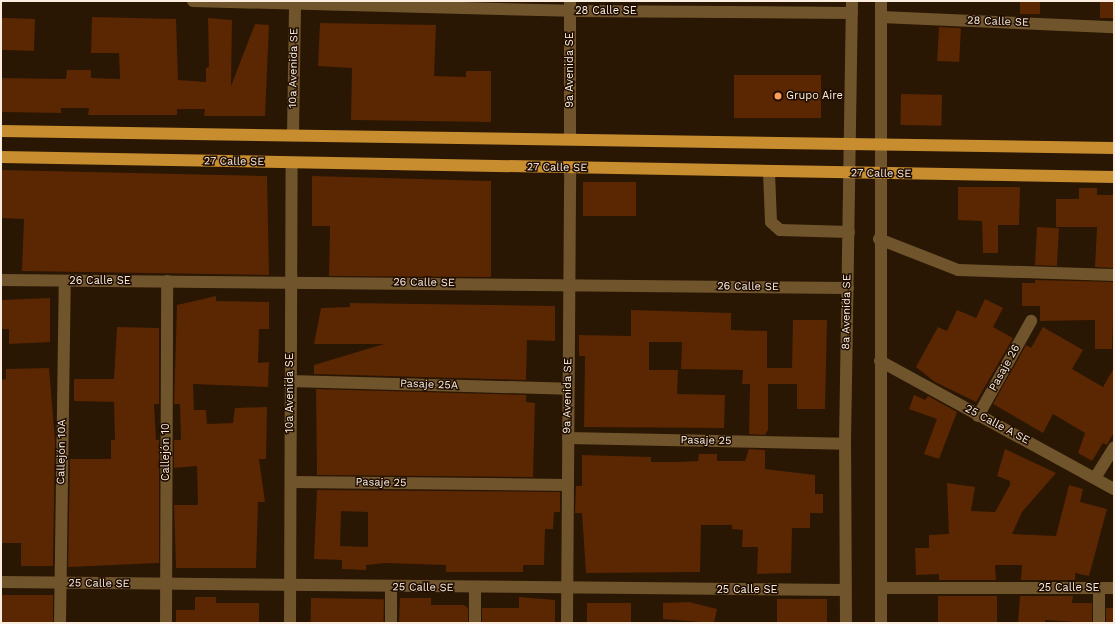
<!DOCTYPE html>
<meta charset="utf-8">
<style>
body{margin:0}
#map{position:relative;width:1115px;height:624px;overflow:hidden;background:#291603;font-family:"Work Sans",sans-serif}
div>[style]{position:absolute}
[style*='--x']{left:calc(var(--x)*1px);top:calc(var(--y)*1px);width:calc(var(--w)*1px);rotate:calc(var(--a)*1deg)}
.building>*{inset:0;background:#5b2602;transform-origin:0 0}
.minor>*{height:12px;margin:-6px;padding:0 6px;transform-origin:6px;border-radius:6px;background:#70542c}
.major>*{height:12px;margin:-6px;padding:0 6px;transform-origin:6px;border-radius:6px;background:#c78d2f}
.dots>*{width:11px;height:11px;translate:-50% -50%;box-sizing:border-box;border:2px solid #1f0d00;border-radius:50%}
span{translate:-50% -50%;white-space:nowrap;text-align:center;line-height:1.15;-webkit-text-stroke:3px #1f0d00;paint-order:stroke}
.street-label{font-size:11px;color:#fbeee1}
.poi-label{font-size:11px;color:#fbeee1}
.left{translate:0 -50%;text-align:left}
.frame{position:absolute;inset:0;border:2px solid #fbeee1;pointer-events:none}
</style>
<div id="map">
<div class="building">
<i style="left:1020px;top:1px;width:20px;height:13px"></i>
<i style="left:1100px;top:1px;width:14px;height:17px"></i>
<i style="clip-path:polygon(92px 17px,176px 19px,178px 80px,206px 82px,206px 68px,209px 67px,208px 18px,232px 20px,231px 86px,255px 24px,269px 25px,265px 116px,204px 116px,205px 109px,177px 109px,177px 115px,88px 115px,89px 108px,61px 108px,61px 113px,1px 112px,1px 78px,66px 79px,67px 70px,91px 70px,91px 78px,120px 79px,119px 53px,91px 53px)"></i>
<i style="left:35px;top:19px;width:32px;height:34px;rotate:92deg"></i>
<i style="clip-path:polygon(320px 23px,436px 25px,434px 76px,466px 77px,466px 71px,491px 71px,491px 122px,351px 120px,352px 68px,318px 66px)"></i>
<i style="left:939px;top:27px;width:22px;height:34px;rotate:3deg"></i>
<i style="left:734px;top:75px;width:87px;height:43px"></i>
<i style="left:901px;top:94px;width:41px;height:31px;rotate:1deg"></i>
<i style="clip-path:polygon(1px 170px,267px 176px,269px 275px,22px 271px,24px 219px,1px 218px)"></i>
<i style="clip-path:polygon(312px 176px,491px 181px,491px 277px,329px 276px,330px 226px,312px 226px)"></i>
<i style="left:583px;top:182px;width:53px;height:34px"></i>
<i style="clip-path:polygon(958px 187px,1020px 187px,1019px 225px,998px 225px,998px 253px,983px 253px,982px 221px,958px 220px)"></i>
<i style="clip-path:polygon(1079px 188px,1097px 188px,1097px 195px,1114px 195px,1114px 268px,1095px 267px,1097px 227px,1056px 227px,1056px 199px,1079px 199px)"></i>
<i style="left:1037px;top:227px;width:22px;height:38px;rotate:3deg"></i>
<i style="clip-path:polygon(1035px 280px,1114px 282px,1112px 349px,1095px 349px,1095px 320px,1040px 321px,1040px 306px,1022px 306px,1022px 283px,1035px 283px)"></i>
<i style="clip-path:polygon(216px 296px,216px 301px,269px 302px,269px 329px,259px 329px,258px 363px,269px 362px,268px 387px,193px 384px,194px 410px,206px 410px,207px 424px,233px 423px,235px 408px,267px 407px,266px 459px,259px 459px,265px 502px,258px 502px,256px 568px,176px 568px,174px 505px,198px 505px,197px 466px,174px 468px,174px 440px,181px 440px,180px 404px,174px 404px,177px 305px)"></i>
<i style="clip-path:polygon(50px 298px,50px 342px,9px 344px,9px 329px,1px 329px,1px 300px)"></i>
<i style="clip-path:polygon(985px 299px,1003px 308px,993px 327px,1013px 338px,976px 402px,935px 382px,916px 367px,938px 327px,947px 331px,957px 310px,976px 318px)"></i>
<i style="clip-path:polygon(350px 303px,555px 306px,555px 341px,527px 340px,526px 380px,314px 374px,314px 365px,384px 344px,314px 344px,321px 308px,350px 307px)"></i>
<i style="clip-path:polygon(631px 310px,731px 313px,731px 330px,767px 331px,767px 368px,792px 368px,793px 320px,827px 320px,825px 409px,797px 409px,797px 384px,768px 384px,768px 430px,765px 435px,749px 434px,750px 384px,742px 384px,743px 370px,681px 369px,682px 342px,649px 342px,649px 370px,678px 370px,677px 394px,725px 395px,724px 428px,584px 427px,585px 356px,579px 356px,579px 335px,631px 336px)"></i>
<i style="clip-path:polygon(117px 327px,159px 328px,159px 404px,154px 404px,156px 440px,159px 440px,159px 563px,68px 567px,70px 459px,111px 459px,111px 440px,115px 440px,114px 402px,74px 401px,74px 379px,114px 379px)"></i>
<i style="clip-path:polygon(1043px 327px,1083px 350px,1072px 369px,1103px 387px,1114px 368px,1114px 432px,1107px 445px,1103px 443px,1092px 461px,1078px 453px,1085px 433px,1053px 414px,1043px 433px,993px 404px,1026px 345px,1031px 348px)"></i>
<i style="clip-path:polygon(49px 368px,55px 441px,53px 566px,21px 566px,21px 543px,1px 543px,1px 380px,6px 379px,6px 369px)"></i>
<i style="clip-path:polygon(316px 389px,526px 395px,526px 402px,535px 403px,533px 477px,317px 475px)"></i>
<i style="clip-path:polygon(914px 395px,925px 400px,928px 396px,957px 412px,939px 459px,924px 454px,937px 419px,909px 409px)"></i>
<i style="clip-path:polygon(749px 449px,765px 450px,765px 469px,815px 475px,815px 494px,823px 494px,823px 513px,810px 513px,810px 528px,792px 528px,791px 573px,757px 574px,758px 547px,742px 547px,743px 530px,732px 529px,732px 525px,701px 525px,700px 572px,586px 573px,582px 513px,575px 513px,576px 486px,582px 486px,582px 455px,651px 457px,651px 462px,677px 462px,698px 461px,699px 454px,717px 454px,717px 461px,745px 461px)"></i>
<i style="clip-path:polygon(1005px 449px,1056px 473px,1022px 512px,1012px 534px,1056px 536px,1069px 485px,1083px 489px,1080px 502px,1107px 509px,1089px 576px,1075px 573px,1075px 580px,1021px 580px,1022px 565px,995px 565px,996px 580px,939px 580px,939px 574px,916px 575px,915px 548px,929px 548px,929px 535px,949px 534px,947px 483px,975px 487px,971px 511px,995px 512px,1010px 485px,1010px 481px,997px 476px)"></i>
<i style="clip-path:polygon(evenodd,317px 490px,560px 492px,560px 512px,554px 512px,553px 529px,545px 529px,544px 565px,523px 565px,523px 572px,446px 572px,446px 565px,385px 563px,366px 565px,366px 570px,342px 569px,342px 560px,314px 559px,317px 490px,341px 511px,368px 512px,368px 547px,340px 546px,341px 511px)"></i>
<i style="left:1px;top:595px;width:52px;height:28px"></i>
<i style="left:938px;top:596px;width:59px;height:27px"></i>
<i style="clip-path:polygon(1020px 596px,1073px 596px,1072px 603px,1092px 603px,1092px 623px,1045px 620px,1045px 623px,1018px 623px)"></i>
<i style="clip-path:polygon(195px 597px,216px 597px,216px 603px,259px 603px,259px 622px,176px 623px,176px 610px,195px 610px)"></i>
<i style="clip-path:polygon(519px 597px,555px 600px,555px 623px,482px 623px,482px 608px,519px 608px)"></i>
<i style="left:311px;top:598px;width:73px;height:25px;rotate:1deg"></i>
<i style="clip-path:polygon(400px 598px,431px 598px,431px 605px,464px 605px,468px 608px,468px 623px,399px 623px)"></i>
<i style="left:777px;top:599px;width:50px;height:24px"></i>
<i style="clip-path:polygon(689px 602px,717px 609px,714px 623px,663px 619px,663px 603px)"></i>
<i style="left:631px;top:603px;width:19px;height:44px;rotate:90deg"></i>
<i style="left:1106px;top:608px;width:8px;height:15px"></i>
</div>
<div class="minor">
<i style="--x:193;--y:1;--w:377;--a:1.5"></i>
<i style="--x:570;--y:11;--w:282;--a:0.4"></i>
<i style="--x:881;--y:17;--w:233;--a:2.5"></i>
<i style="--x:293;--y:135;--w:134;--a:-89.1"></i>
<i style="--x:570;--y:139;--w:138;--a:-90"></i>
<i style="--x:769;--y:172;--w:50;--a:87.7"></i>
<i style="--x:771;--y:222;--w:12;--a:42"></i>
<i style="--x:780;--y:230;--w:69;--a:1.7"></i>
<i style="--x:879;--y:239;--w:85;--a:21.4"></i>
<i style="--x:958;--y:270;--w:156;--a:1.8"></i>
<i style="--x:1;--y:280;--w:847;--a:0.54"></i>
<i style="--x:880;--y:361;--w:267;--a:28.7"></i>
<i style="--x:290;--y:381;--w:278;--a:1.6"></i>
<i style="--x:978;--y:416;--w:109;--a:-60.8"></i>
<i style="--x:568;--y:438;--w:277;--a:1.2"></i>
<i style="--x:1095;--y:478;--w:36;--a:-58"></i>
<i style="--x:291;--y:482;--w:277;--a:0.6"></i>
<i style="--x:1;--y:582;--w:844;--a:0.54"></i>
<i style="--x:881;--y:588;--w:233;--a:0"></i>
<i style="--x:1099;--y:588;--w:35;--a:90"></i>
<i style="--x:60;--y:623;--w:342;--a:-89.2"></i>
<i style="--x:166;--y:623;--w:342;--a:-89.8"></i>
<i style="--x:290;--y:623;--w:460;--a:-89.8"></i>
<i style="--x:391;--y:623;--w:35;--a:-90"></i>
<i style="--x:475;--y:623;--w:34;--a:-90"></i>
<i style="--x:567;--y:623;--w:455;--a:-89.6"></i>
<i style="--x:846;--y:623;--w:179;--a:-90.3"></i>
<i style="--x:845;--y:444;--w:443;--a:-89.1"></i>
<i style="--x:881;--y:623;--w:622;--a:-90"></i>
</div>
<div class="major">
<i style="--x:1;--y:131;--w:1113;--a:0.88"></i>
<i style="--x:1;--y:157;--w:1113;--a:1.03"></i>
</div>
<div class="dots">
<i style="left:778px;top:96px;background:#fd9d55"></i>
</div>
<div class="street-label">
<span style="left:606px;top:11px">28 Calle SE</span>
<span style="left:998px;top:22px;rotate:2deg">28 Calle SE</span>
<span style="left:294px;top:68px;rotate:-89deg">10a Avenida SE</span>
<span style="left:570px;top:70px;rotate:-90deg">9a Avenida SE</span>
<span style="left:234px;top:162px;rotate:1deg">27 Calle SE</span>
<span style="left:557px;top:168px;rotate:1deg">27 Calle SE</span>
<span style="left:881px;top:174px;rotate:1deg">27 Calle SE</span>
<span style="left:100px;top:281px">26 Calle SE</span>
<span style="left:424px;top:283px;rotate:1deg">26 Calle SE</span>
<span style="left:748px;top:287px;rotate:1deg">26 Calle SE</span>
<span style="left:847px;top:312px;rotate:-89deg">8a Avenida SE</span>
<span style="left:1005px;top:368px;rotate:-61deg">Pasaje 26</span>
<span style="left:429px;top:385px;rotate:2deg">Pasaje 25A</span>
<span style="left:290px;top:393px;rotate:-90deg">10a Avenida SE</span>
<span style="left:568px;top:396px;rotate:-89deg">9a Avenida SE</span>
<span style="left:997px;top:425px;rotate:28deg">25 Calle A SE</span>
<span style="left:706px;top:441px;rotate:1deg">Pasaje 25</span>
<span style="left:62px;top:452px;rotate:-89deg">Callejón 10A</span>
<span style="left:166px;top:452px;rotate:-90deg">Callejón 10</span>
<span style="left:381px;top:483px;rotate:1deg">Pasaje 25</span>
<span style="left:99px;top:584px;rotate:1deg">25 Calle SE</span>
<span style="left:423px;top:588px;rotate:1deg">25 Calle SE</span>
<span style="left:1069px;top:588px">25 Calle SE</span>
<span style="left:747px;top:590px">25 Calle SE</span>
</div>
<div class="poi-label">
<span class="left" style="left:786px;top:96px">Grupo Aire</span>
</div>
<div class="frame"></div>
</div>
